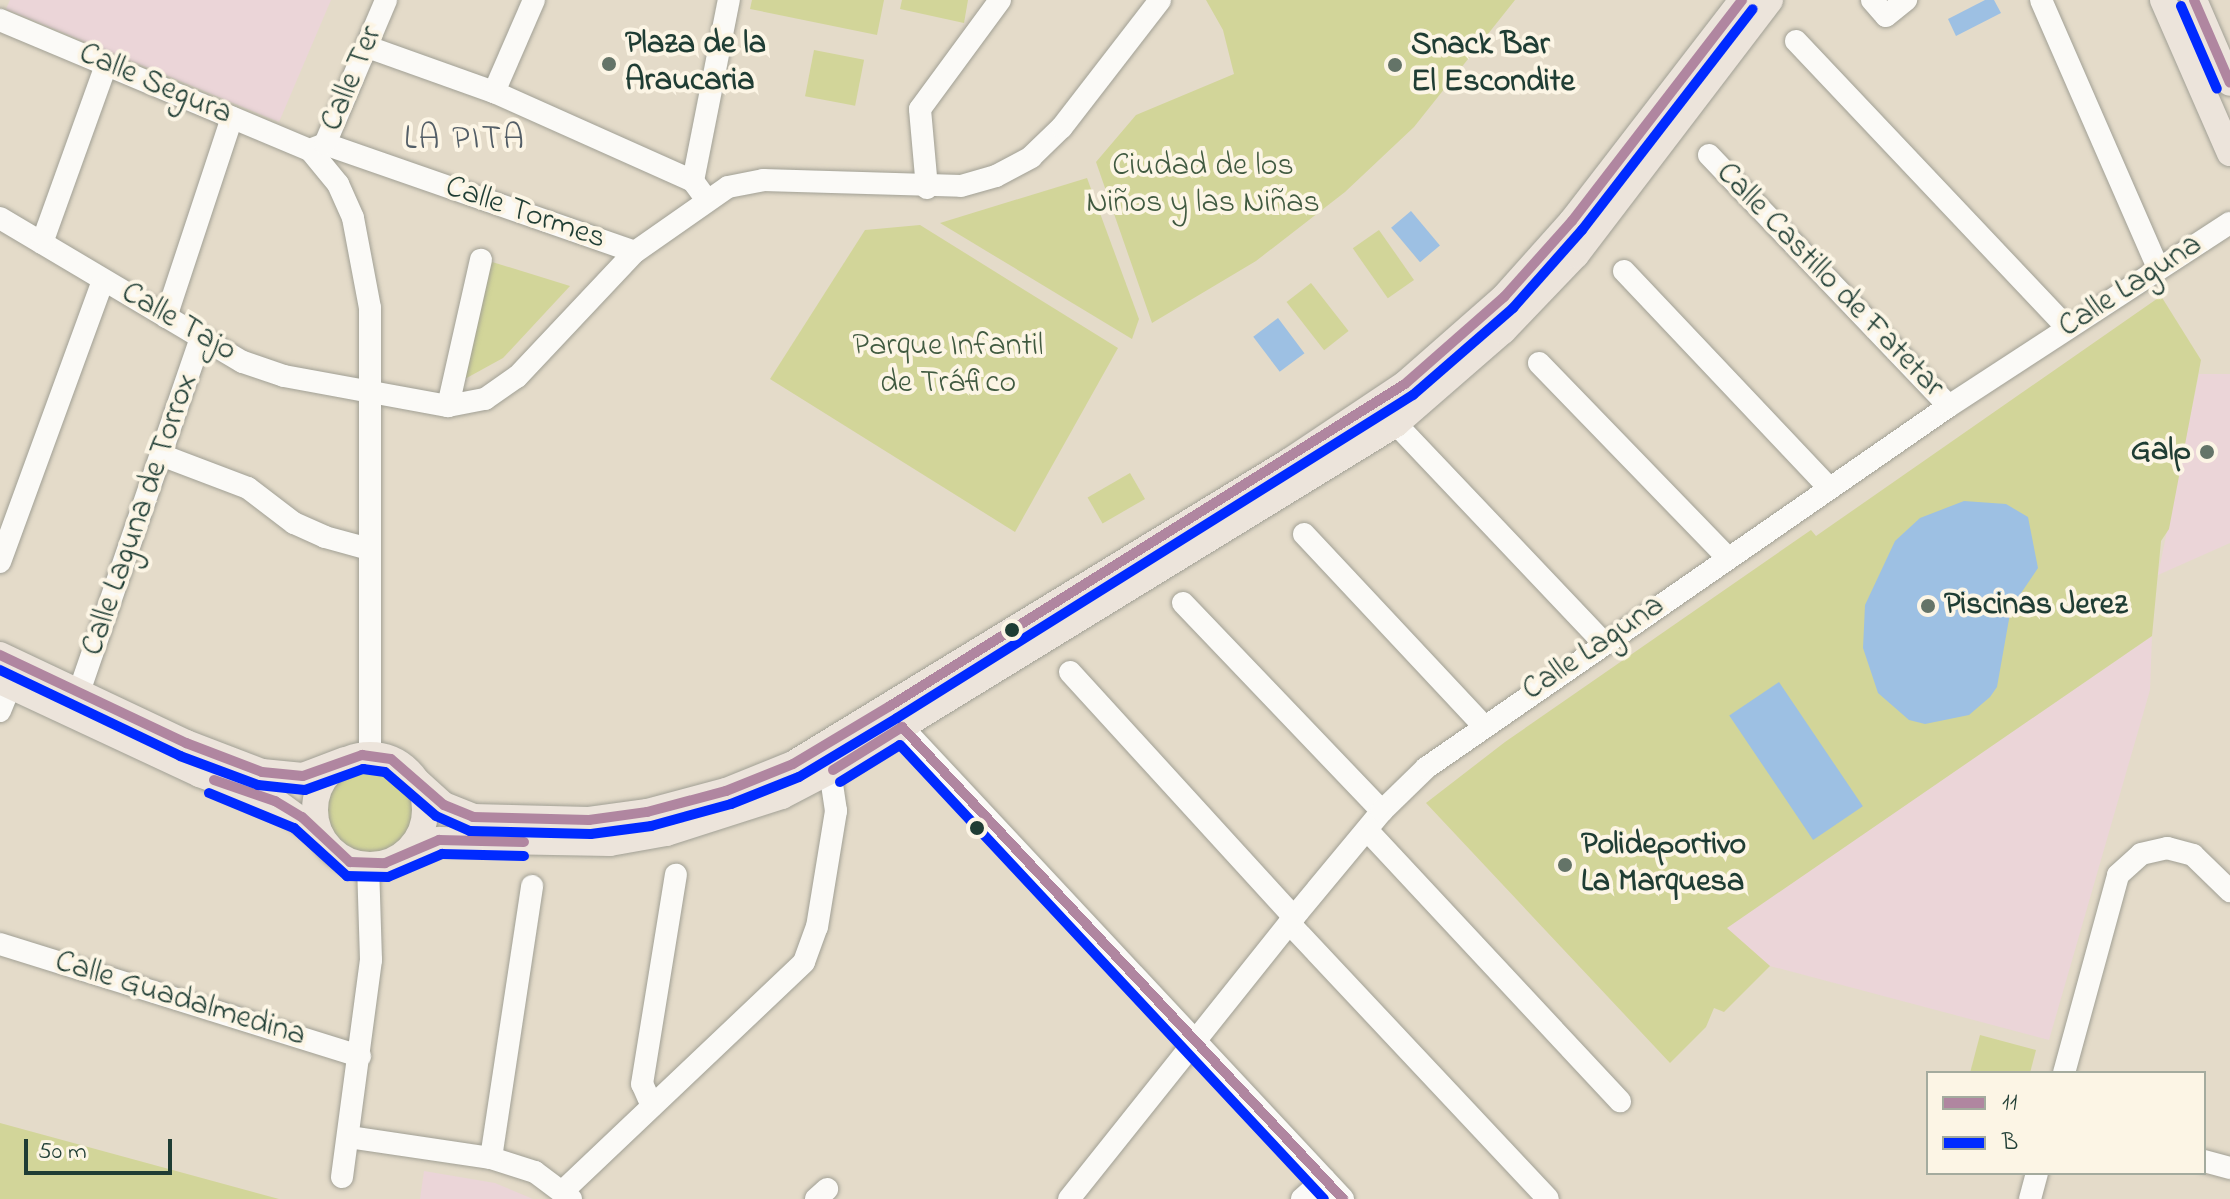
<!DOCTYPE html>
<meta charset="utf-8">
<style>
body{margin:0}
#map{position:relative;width:2230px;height:1199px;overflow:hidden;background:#e4dbc9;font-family:"Indie Flower",sans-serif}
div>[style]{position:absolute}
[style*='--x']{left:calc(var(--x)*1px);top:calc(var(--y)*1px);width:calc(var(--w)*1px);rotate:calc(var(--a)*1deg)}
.built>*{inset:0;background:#ebd5d8}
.green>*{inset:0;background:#d2d599;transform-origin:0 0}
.round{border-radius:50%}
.water>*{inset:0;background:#9dc0e3;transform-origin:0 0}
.roads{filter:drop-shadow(0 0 2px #a1a095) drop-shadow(0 0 2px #a1a095)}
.minor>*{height:22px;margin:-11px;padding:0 11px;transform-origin:11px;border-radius:11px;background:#fbfaf7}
.major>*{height:26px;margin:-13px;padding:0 13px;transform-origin:13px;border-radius:13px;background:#ece4db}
.major>.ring{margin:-13px;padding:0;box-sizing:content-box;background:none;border:26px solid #ece4db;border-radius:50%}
.bus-1>*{height:10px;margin:-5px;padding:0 5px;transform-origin:5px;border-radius:5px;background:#b086a0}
.bus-2>*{height:10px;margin:-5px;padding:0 5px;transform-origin:5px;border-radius:5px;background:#002aff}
.dots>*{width:22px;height:22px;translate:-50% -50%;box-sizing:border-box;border:4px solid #fcf5e5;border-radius:50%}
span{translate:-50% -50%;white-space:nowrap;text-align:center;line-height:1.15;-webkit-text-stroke:8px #fcf5e5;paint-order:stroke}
.poi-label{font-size:32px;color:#1f3d34;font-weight:700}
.left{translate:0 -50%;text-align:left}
.right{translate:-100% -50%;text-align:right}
.street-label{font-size:32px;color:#1f3d34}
.park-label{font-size:32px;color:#405a40}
.neighbourhood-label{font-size:34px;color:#535e67;letter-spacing:2px}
.legend{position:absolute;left:1926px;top:1071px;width:280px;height:104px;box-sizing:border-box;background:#fcf5e5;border:2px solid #a4ab9e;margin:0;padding:10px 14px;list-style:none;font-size:24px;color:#1f3d34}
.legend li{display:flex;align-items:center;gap:16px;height:40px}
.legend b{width:40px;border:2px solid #a4ab9e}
.scale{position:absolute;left:24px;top:1139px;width:148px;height:36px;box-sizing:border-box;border:4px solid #1f3d34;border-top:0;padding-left:10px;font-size:24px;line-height:28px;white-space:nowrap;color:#1f3d34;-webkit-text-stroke:6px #fcf5e5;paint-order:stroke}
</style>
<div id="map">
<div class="built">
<i style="clip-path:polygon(10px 0,331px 0,279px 122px,6px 9px)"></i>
<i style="clip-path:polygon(2199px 374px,2230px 374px,2230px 543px,2158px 575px)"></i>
<i style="clip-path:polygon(2152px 636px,2150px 690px,2049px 1040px,1770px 966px,1726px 928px)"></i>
<i style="clip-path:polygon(424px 1171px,495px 1183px,533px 1199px,420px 1199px)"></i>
</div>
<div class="green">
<i style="clip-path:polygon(752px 0,884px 0,877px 35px,750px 9px)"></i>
<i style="clip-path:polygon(902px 0,968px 0,964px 23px,900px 9px)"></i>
<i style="clip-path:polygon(1206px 0,1515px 0,1414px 127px,1345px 192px,1256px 261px,1152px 323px,1096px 162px,1136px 115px,1234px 74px,1223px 30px)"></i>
<i style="left:814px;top:50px;width:51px;height:47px;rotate:11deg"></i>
<i style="clip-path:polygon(1087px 178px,1139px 319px,1132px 339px,940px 223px)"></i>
<i style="clip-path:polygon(920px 225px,1118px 348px,1015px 532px,770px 379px,865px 230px)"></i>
<i style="left:1379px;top:230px;width:61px;height:32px;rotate:55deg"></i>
<i style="clip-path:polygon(489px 261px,570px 286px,503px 358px,463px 380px)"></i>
<i style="left:1311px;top:283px;width:61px;height:31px;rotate:52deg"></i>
<i style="clip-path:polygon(2161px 296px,2201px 360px,2169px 529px,2161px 541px,2152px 636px,1727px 928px,1770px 966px,1724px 1012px,1714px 1008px,1706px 1027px,1670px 1063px,1426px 803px,1505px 742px,1811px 530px,1816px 536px)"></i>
<i style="left:1130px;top:473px;width:30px;height:49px;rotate:60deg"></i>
<i class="round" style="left:326px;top:766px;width:88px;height:88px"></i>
<i style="clip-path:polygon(1980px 1035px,2036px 1050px,2030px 1073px,1970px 1073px)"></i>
<i style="clip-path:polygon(0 1123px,279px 1199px,0 1199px)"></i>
</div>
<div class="water">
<i style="clip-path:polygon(1985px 0,1994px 0,2001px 13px,1956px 36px,1948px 19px)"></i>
<i style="left:1411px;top:211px;width:45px;height:26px;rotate:50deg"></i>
<i style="left:1278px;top:318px;width:44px;height:31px;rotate:53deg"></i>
<i style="clip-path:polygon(1964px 501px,2006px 504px,2028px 517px,2038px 568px,2011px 608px,1997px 687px,1990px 697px,1969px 715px,1925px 724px,1909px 720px,1878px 693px,1863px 648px,1865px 605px,1895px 541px,1920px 518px)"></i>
<i style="left:1779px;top:682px;width:150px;height:60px;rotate:56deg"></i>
</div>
<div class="roads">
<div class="minor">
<i style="--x:1872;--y:0;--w:21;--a:49"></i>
<i style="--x:1886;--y:16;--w:26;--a:-39"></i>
<i style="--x:2041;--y:0;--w:292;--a:66.4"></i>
<i style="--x:0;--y:20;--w:336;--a:22.8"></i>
<i style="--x:310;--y:150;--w:44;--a:50.5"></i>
<i style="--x:338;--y:184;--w:37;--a:66"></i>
<i style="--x:353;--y:218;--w:92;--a:79.3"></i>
<i style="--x:370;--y:308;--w:447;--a:90"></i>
<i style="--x:1796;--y:41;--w:395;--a:46.6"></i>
<i style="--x:368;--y:47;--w:134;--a:19.7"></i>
<i style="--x:494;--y:92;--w:218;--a:24.1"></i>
<i style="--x:494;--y:92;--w:100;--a:-66.5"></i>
<i style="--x:325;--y:144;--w:328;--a:19.2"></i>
<i style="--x:312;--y:149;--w:14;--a:-21"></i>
<i style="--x:325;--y:144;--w:156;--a:-67"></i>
<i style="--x:1709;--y:155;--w:347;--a:46.3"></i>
<i style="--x:927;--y:188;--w:79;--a:-95.1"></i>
<i style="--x:920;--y:109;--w:135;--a:-53.7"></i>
<i style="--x:701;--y:192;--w:14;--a:-126"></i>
<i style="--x:693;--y:181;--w:185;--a:-78.8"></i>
<i style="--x:0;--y:218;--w:282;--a:30.7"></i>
<i style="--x:243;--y:362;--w:43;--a:18.9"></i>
<i style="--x:284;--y:376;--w:167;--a:10.4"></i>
<i style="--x:448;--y:406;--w:38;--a:-11"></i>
<i style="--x:485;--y:399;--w:39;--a:-35"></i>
<i style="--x:517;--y:377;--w:172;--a:-46.7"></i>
<i style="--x:635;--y:252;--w:113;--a:-35"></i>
<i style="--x:728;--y:187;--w:36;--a:-11"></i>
<i style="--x:763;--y:180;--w:198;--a:1.7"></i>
<i style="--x:961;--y:186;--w:36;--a:-16"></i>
<i style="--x:996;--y:176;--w:40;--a:-28"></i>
<i style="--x:1031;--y:157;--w:43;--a:-44.1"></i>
<i style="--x:1062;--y:127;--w:160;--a:-52.3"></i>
<i style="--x:42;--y:243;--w:189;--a:-70.2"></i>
<i style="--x:1624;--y:271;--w:299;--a:46.6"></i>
<i style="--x:166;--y:317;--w:210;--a:-71.7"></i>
<i style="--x:1539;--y:363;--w:272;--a:45.9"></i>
<i style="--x:448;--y:406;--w:150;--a:-77.3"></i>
<i style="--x:1396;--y:424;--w:302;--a:46.5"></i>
<i style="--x:161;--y:455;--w:93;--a:20.8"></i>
<i style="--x:248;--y:488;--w:58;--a:37.3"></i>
<i style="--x:294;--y:523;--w:34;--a:24"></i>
<i style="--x:325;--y:537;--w:46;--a:15.3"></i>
<i style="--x:1304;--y:534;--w:260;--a:46.9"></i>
<i style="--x:0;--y:562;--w:300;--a:-69.9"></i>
<i style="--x:1183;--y:603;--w:288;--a:46.3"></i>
<i style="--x:1070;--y:672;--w:332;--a:47.6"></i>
<i style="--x:79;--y:692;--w:374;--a:-71"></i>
<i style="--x:0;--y:711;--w:27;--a:-68"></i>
<i style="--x:902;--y:727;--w:646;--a:46.94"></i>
<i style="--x:1367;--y:830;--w:371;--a:47"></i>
<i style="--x:1289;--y:923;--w:378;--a:46.8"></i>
<i style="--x:0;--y:944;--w:377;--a:17.3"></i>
<i style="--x:2064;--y:1073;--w:205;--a:-74.7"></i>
<i style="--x:2118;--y:875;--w:31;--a:-42"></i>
<i style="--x:2141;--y:854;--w:27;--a:-13"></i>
<i style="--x:2167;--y:848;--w:27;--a:15"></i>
<i style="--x:2193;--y:855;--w:52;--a:44.2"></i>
<i style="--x:652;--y:1106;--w:24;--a:-114"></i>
<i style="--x:642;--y:1084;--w:212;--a:-80.8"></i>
<i style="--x:349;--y:1137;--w:144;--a:8.4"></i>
<i style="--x:491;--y:1158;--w:46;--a:17.7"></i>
<i style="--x:535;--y:1172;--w:45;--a:36.9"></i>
<i style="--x:491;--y:1158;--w:275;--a:-81.4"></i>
<i style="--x:2204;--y:1161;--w:27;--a:15"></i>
<i style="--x:342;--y:1177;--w:219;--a:-82.4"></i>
<i style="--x:371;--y:960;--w:95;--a:-91.8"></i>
<i style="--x:563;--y:1191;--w:332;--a:-43.5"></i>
<i style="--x:804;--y:962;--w:37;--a:-70"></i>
<i style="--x:817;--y:927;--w:118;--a:-80.7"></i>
<i style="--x:836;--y:811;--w:40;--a:-98.5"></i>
<i style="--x:816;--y:1199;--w:15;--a:-42"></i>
<i style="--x:1069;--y:1199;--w:361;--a:-51.4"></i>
<i style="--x:1294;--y:917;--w:138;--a:-50.3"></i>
<i style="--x:1382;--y:811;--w:62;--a:-44.3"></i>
<i style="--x:1426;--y:768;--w:636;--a:-34.69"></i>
<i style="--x:1949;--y:406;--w:335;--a:-33.1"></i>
<i style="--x:1302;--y:1199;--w:30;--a:-42"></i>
<i style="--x:2030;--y:1199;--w:27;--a:-75"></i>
</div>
<div class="major">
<i style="--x:2163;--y:0;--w:167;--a:66.4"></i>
<i style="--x:2194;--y:0;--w:90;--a:66.6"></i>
<i style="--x:0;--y:655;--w:206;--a:25.3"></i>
<i style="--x:186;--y:743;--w:81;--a:20.9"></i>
<i style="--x:262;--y:772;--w:41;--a:5.6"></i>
<i style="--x:303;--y:776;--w:45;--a:-20.9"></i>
<i style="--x:0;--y:681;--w:220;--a:25"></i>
<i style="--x:199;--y:774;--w:81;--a:19.6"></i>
<i style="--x:275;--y:801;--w:56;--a:36.3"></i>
<i class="ring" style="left:315px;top:755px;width:84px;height:84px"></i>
<i style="--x:417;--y:781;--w:36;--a:42"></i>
<i style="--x:444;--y:805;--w:31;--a:22"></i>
<i style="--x:473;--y:817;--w:116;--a:1.5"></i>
<i style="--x:589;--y:820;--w:59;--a:-7.9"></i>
<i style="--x:647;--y:812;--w:82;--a:-14.9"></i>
<i style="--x:726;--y:791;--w:72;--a:-21.9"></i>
<i style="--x:793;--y:764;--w:580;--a:-31.39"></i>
<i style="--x:1288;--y:462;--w:141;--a:-33.7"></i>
<i style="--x:1405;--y:384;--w:132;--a:-41.3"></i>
<i style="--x:1504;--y:297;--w:102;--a:-48.2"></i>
<i style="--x:1572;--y:221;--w:279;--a:-52.4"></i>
<i style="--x:404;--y:854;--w:38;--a:-22"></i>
<i style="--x:439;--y:840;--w:171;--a:1"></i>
<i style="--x:610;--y:843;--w:57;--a:-10.1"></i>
<i style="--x:666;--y:833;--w:122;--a:-17.7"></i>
<i style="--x:782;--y:796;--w:54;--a:-27.5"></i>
<i style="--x:830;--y:771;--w:664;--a:-31.51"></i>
<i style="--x:1396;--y:424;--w:142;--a:-41"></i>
<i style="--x:1503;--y:331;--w:105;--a:-46.2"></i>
<i style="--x:1576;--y:255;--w:320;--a:-52.7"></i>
</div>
</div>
<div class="bus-1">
<i style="--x:2194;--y:0;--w:90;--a:66.6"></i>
<i style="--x:0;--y:655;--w:206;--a:25.3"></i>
<i style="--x:186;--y:743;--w:81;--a:20.9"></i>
<i style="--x:262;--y:772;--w:41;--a:5.6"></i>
<i style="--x:303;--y:776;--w:63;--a:-19.6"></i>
<i style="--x:362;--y:755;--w:29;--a:8"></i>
<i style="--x:391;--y:759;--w:70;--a:41"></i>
<i style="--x:444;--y:805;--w:31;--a:22"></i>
<i style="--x:473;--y:817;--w:116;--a:1.5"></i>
<i style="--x:589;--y:820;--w:59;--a:-7.9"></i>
<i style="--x:647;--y:812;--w:82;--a:-14.9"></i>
<i style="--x:726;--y:791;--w:72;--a:-21.9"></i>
<i style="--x:793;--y:764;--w:113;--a:-30.9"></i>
<i style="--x:890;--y:706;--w:607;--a:-32.02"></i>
<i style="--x:1405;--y:384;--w:132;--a:-41.3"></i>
<i style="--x:1504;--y:297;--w:102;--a:-48.2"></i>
<i style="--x:1572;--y:221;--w:279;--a:-52.4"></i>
<i style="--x:833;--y:770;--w:81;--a:-31.9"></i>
<i style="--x:902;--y:727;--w:646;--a:46.94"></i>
<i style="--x:214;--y:780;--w:65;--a:19"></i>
<i style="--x:275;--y:801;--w:31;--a:31"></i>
<i style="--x:302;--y:817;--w:66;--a:43.2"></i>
<i style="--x:350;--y:862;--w:35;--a:2"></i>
<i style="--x:385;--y:863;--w:59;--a:-23.1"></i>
<i style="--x:439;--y:840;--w:85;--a:1.3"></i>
</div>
<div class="bus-2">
<i style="--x:2181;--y:6;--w:90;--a:66.6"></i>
<i style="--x:0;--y:670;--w:199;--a:25.5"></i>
<i style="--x:180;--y:756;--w:83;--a:20.4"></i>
<i style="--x:258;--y:785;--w:47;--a:6.1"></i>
<i style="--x:305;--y:790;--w:62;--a:-19.9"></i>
<i style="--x:363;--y:769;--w:22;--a:8"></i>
<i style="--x:385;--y:772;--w:67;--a:40.8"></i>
<i style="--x:436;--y:816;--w:37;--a:24"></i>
<i style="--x:470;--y:831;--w:121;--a:1.4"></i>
<i style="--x:591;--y:834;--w:61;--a:-7.6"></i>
<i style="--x:651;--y:826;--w:83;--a:-15.4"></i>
<i style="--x:731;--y:804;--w:73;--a:-21.7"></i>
<i style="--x:799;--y:777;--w:114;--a:-31"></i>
<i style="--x:897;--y:718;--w:609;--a:-32.05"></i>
<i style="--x:1413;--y:395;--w:133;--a:-41"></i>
<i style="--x:1513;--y:308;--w:104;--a:-48.5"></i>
<i style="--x:1582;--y:230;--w:279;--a:-52.3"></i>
<i style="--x:840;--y:782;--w:70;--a:-31.7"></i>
<i style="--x:900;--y:745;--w:621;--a:46.96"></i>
<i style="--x:209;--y:793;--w:92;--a:22.4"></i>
<i style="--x:294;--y:828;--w:72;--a:42.2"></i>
<i style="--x:347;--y:876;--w:41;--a:1.4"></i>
<i style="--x:388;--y:877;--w:59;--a:-23.1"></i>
<i style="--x:442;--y:854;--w:82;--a:1.4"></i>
</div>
<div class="dots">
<i style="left:609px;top:64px;background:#647468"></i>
<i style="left:1395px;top:65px;background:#647468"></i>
<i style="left:2207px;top:452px;background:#647468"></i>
<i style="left:1928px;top:606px;background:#647468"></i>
<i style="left:1012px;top:630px;background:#1f3d34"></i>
<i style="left:977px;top:828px;background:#1f3d34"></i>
<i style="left:1565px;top:865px;background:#647468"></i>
</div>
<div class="poi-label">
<span class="left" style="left:625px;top:64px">Plaza de la<br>Araucaria</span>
<span class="left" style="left:1411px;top:65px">Snack Bar<br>El Escondite</span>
<span class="right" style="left:2191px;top:452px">Galp</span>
<span class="left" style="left:1944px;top:606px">Piscinas Jerez</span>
<span class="left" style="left:1581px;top:865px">Polideportivo<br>La Marquesa</span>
</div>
<div class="street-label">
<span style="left:353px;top:79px;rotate:-67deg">Calle Ter</span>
<span style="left:155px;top:85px;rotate:23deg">Calle Segura</span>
<span style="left:525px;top:214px;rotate:19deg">Calle Tormes</span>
<span style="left:1829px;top:281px;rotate:46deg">Calle Castillo de Fatetar</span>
<span style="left:2131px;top:287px;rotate:-33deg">Calle Laguna</span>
<span style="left:178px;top:323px;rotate:30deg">Calle Tajo</span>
<span style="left:141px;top:515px;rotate:-71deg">Calle Laguna de Torrox</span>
<span style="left:1594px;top:649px;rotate:-34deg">Calle Laguna</span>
<span style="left:180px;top:1000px;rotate:17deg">Calle Guadalmedina</span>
</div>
<div class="park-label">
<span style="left:1203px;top:186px">Ciudad de los<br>Niños y las Niñas</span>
<span style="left:948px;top:366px">Parque Infantil<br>de Tráfico</span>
</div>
<div class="neighbourhood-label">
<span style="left:465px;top:141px">LA PITA</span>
</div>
<ul class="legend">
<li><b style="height:10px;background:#b086a0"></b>11</li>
<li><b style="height:10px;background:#002aff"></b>B</li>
</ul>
<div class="scale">50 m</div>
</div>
